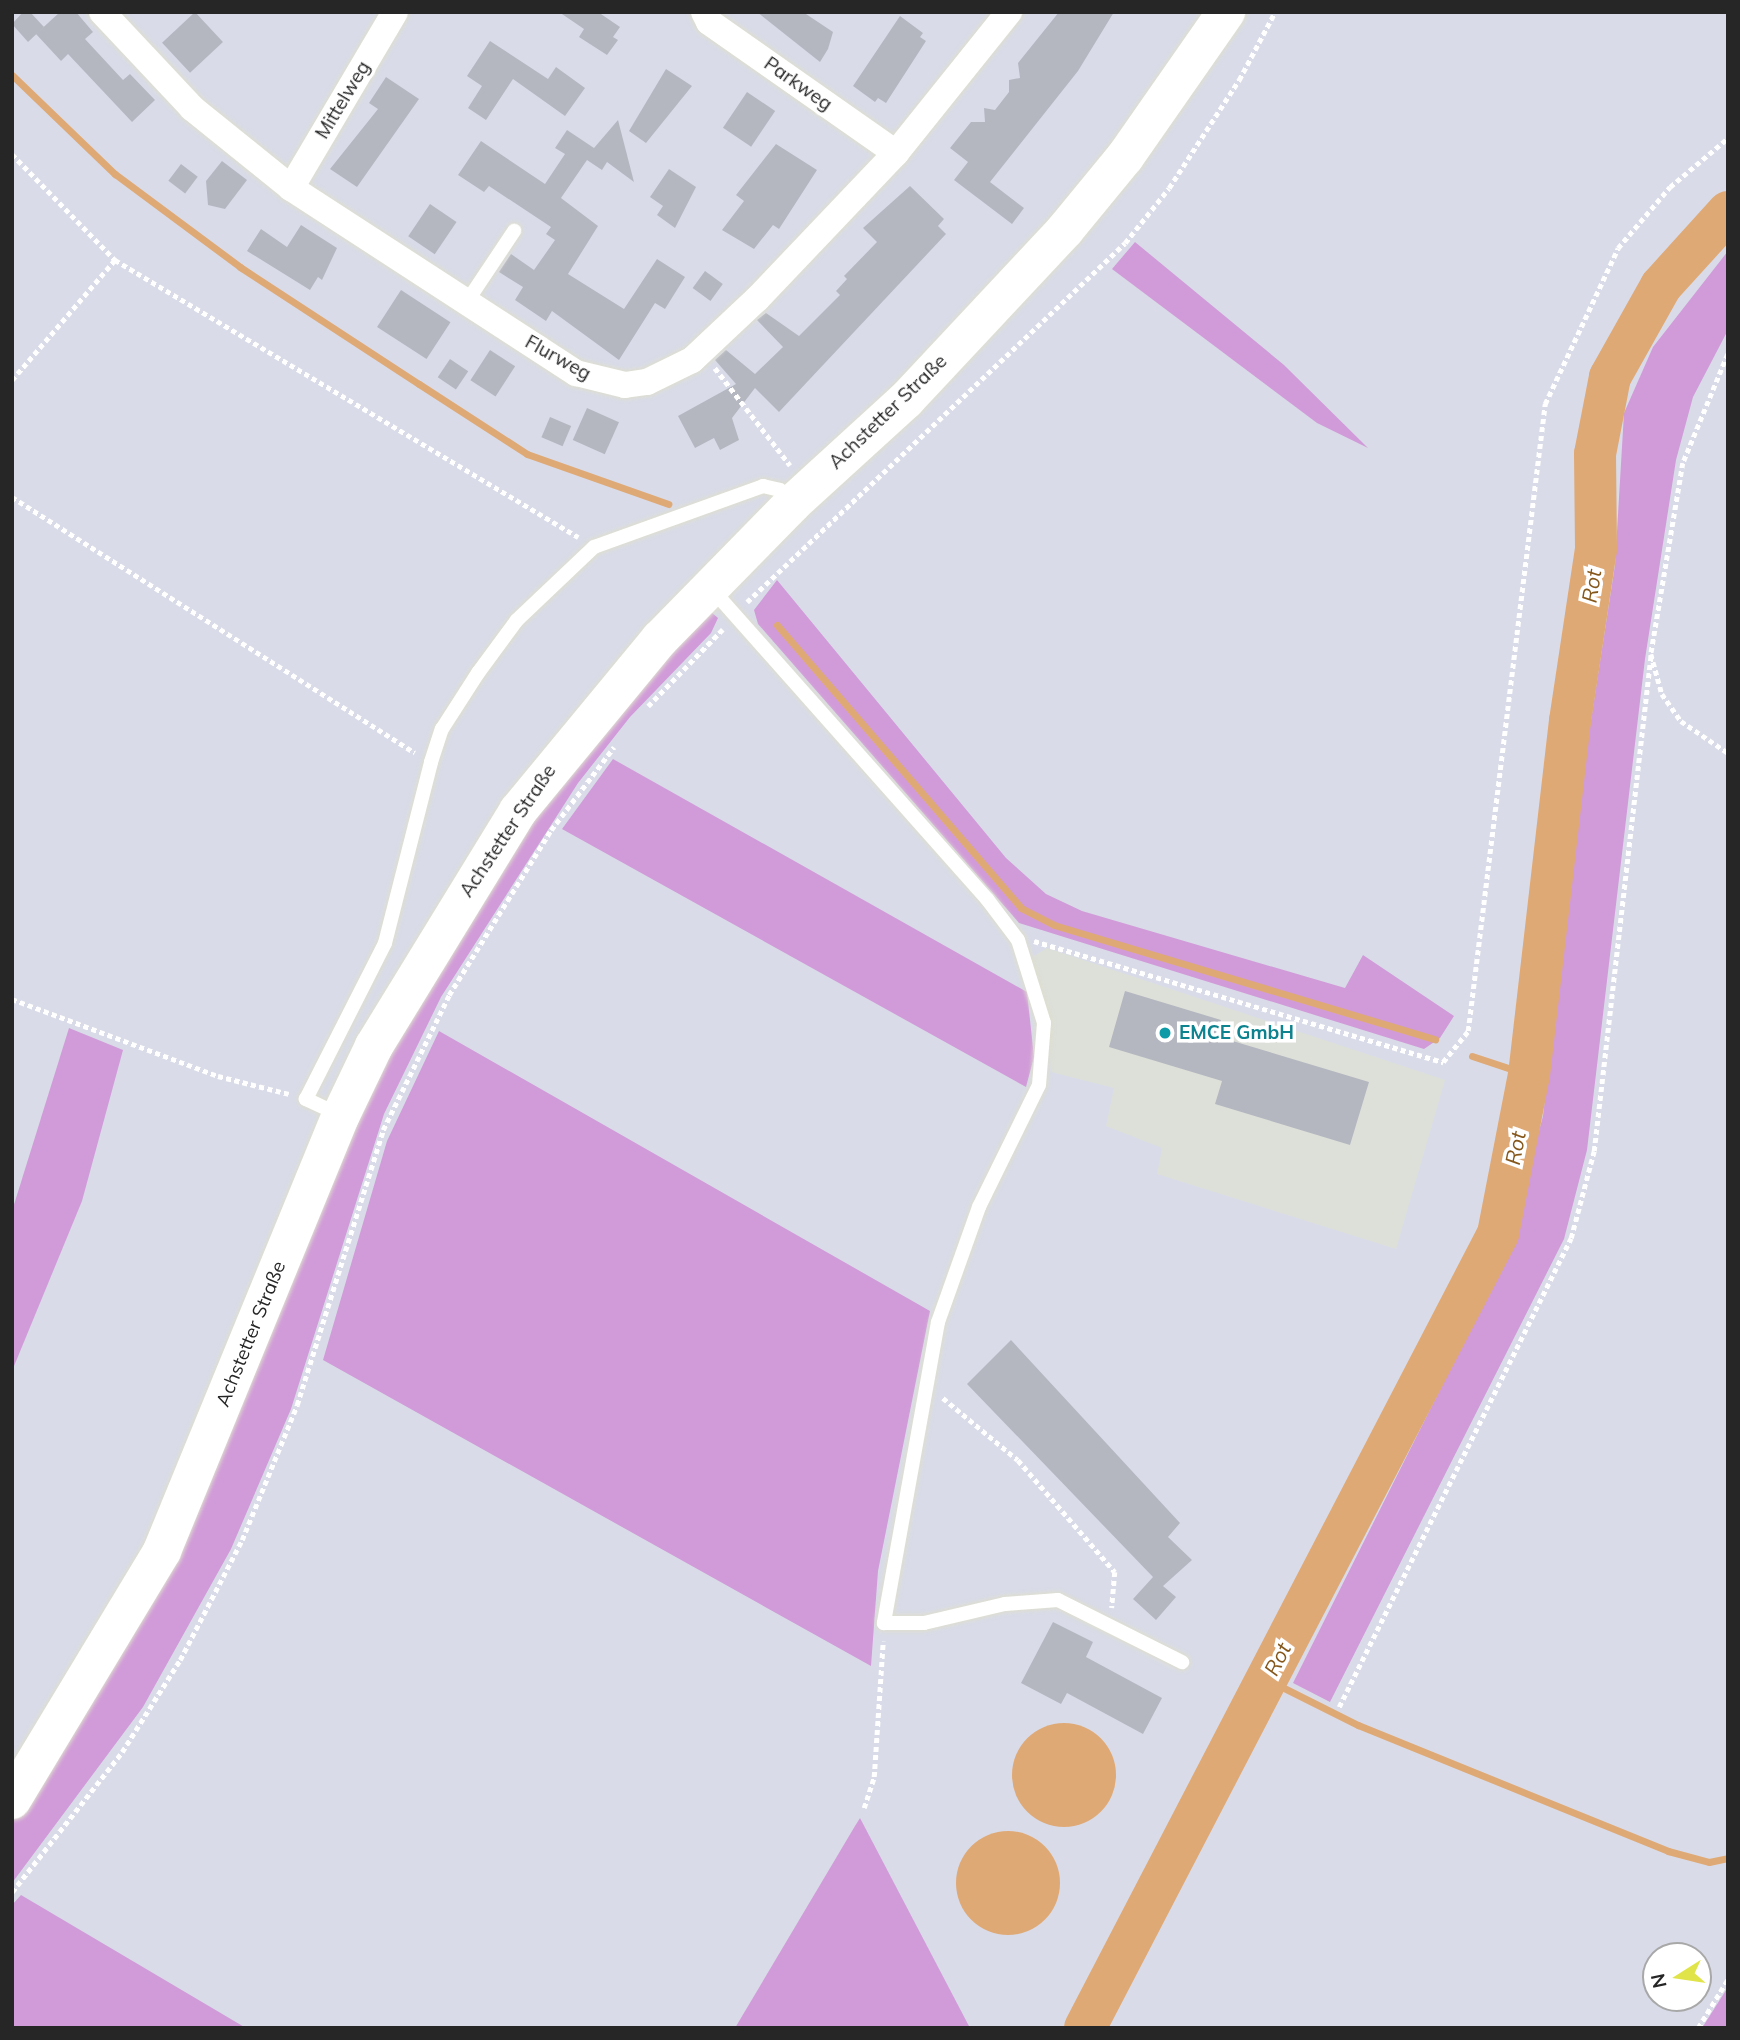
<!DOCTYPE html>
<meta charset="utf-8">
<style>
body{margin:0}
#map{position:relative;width:1740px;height:2040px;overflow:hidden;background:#d9dce8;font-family:Mulish,sans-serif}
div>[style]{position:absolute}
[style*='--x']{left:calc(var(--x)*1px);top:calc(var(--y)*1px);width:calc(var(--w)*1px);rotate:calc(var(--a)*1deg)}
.industrial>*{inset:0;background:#dde0d9}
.green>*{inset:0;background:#d19bd9}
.water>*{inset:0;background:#dfa976}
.round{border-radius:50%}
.stream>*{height:7px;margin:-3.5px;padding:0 3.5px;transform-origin:3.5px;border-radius:3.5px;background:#dfa976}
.river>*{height:42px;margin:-21px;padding:0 21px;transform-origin:21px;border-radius:21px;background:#dfa976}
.building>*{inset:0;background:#b5b7c0;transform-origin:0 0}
.path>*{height:4.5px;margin-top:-2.25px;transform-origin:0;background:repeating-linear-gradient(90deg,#fff 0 5px,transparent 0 8.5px)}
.roads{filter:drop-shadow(0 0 2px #dedecf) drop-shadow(0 0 2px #dedecf)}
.service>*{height:14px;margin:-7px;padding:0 7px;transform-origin:7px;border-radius:7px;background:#fff}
.minor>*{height:26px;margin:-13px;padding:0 13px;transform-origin:13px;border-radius:13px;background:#fff}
.secondary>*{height:38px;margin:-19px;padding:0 19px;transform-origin:19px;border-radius:19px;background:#fff}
.dots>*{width:19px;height:19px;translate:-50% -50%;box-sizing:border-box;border:4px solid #fff;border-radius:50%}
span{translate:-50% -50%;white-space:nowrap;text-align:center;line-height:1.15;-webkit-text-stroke:7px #fff;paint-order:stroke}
.street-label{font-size:19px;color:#262626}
.culture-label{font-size:19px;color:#0d838f;font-weight:700}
.left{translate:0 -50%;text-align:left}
.water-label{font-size:21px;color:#86571b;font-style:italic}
.frame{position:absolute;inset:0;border:14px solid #262626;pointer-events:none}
.north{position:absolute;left:1642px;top:1942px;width:70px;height:70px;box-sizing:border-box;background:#fff;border:2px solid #a8a8a8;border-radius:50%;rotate:258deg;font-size:19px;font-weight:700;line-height:28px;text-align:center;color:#262626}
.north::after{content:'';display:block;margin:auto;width:24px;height:32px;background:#e0e449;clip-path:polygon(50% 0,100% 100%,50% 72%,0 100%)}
</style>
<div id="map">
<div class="industrial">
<i style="clip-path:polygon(1047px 948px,1445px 1080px,1396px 1249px,1157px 1174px,1162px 1148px,1106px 1126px,1114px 1088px,1051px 1072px,1049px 1026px,1031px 958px)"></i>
</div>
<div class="green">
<i style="clip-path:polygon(1135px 242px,1284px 365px,1368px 448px,1317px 423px,1112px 269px)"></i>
<i style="clip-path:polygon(1728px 251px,1728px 330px,1693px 397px,1676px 460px,1645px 659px,1587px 1150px,1564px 1239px,1330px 1702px,1293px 1683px,1481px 1308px,1514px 1224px,1543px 1116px,1580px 791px,1615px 565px,1624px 413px,1653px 347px)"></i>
<i style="clip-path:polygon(777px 580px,1006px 858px,1046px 894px,1082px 911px,1345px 988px,1363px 955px,1454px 1016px,1440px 1038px,1424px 1049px,1019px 923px,758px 624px,754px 610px)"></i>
<i style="clip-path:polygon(711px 612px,718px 618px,711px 633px,630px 717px,578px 783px,441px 997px,384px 1114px,291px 1409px,231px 1549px,143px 1707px,12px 1883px,12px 1817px,355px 1120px,474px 900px,601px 727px)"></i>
<i style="clip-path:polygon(613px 759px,1027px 992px,1034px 1057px,1026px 1087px,562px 829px)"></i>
<i style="clip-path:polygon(69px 1028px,123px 1050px,82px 1201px,12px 1371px,12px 1211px)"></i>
<i style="clip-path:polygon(439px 1031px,930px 1311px,878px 1571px,871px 1666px,323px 1360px,387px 1141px)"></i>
<i style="clip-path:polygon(860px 1818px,970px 2028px,735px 2028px,855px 1826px)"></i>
<i style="clip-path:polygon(21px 1895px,246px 2028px,12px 2028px,12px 1905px)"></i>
<i style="clip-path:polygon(1728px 1987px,1728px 2028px,1702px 2028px)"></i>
</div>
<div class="water">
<i class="round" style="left:1012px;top:1723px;width:104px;height:104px"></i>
<i class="round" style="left:956px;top:1831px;width:104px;height:104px"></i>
</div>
<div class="stream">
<i style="--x:12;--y:75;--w:143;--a:43.9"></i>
<i style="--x:115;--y:174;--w:156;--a:36.6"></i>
<i style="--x:240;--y:267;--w:214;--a:33.2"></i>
<i style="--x:419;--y:384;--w:129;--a:32.9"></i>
<i style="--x:527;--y:454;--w:150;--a:19.5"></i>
<i style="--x:777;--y:625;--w:374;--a:49.2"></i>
<i style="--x:1021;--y:908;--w:37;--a:27"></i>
<i style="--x:1054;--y:925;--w:398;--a:16.7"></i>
<i style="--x:1472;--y:1056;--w:60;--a:18.4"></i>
<i style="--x:1266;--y:1679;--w:103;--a:26.6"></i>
<i style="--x:1358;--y:1725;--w:335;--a:22.1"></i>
<i style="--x:1668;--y:1851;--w:42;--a:15"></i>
<i style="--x:1709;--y:1862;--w:19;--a:-12"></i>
</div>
<div class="river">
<i style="--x:1085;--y:2028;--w:895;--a:-62.52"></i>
<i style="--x:1498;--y:1234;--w:162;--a:-79"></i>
<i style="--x:1529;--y:1075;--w:356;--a:-83.4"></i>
<i style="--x:1570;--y:721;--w:174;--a:-81.4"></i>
<i style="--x:1596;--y:549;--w:95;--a:-90.6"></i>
<i style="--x:1595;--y:454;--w:78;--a:-79"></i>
<i style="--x:1610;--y:377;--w:104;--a:-60.7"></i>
<i style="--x:1661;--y:286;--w:100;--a:-47.8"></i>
</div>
<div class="building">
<i style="clip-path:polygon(23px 12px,30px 12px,44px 27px,28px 42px,12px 24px)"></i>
<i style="clip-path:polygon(60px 12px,76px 12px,93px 32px,85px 39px,123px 80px,130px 74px,155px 100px,132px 122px,68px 54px,61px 61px,36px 34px)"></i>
<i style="left:195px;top:12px;width:41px;height:45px;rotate:47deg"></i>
<i style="clip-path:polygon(559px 12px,598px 12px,620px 27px,613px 37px,618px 40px,607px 55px,579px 37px,584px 29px)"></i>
<i style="clip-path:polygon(757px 12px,803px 12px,833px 32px,828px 49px,820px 62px)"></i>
<i style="clip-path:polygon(1059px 12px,1114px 12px,1078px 71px,990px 182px,1024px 208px,1012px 224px,954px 180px,968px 162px,950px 148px,971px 122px,985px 122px,984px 108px,995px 110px,1009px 92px,1009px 80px,1020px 78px,1018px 63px)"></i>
<i style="clip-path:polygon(900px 16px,923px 33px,920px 37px,926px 41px,886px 103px,878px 98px,875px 102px,853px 86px)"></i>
<i style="clip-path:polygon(490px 41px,548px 79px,556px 67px,585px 88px,565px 116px,513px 79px,486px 120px,468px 108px,482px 86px,467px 76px)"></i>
<i style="clip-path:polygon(666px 69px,692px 86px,646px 143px,629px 131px)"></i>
<i style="clip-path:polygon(386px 77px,419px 99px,357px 187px,330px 169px,378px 109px,369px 103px)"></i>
<i style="left:747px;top:92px;width:34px;height:43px;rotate:34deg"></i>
<i style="clip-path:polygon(618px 120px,634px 182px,607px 162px,602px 170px,587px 160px,561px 198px,598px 226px,568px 274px,624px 309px,657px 259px,685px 277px,665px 309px,655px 303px,619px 360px,552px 311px,546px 321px,515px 300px,523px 287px,499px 272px,511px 254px,534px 270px,555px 240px,546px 234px,551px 227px,489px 186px,484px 192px,458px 175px,481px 141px,545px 184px,565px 154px,555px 148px,567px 130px,594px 148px)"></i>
<i style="clip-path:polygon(776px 144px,817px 170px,779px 229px,773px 225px,754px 249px,722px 230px,744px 201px,736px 195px)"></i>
<i style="clip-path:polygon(222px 161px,247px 180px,225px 209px,208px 205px,206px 181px)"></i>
<i style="left:181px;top:164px;width:21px;height:21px;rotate:37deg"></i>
<i style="clip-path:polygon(669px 169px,696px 187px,675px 228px,657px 215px,663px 206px,650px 197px)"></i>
<i style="clip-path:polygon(910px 186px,944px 219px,938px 226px,946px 234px,779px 412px,755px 388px,732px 418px,739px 440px,720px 450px,714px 438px,695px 448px,678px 416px,736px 384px,715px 360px,726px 350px,755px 374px,783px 347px,757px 320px,766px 313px,799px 336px,840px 295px,836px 291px,847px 279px,844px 276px,877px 242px,863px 228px)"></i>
<i style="left:430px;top:204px;width:32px;height:39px;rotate:34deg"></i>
<i style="clip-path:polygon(301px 225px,337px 248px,322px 280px,318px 277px,310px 290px,247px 251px,261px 229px,287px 247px)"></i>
<i style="left:705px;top:271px;width:22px;height:21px;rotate:36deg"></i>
<i style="left:401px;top:290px;width:59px;height:44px;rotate:33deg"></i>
<i style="left:490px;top:350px;width:30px;height:36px;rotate:33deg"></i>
<i style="left:450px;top:359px;width:22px;height:22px;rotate:34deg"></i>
<i style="left:587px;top:408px;width:35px;height:35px;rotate:24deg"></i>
<i style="left:550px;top:417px;width:23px;height:22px;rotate:23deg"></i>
<i style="clip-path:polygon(1125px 991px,1221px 1020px,1216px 1036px,1369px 1082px,1350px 1145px,1215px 1104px,1222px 1081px,1109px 1047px)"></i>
<i style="clip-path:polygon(1011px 1340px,1180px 1523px,1168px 1537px,1192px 1560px,1163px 1586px,1176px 1597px,1156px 1620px,1133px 1599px,1153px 1577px,967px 1384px)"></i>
<i style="clip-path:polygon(1053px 1622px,1093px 1642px,1086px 1657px,1162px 1698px,1143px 1734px,1067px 1693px,1061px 1704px,1021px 1683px)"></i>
</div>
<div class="path">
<i style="--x:12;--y:154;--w:148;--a:45.8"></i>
<i style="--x:115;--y:260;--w:540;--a:30.89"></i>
<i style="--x:1728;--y:354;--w:118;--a:112.4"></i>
<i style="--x:1683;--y:463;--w:194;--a:99.5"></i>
<i style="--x:1651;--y:654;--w:41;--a:74.6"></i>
<i style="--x:1662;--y:694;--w:33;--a:55"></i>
<i style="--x:1681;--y:721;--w:57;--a:34.2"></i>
<i style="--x:715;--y:368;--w:123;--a:52.3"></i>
<i style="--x:12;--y:380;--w:158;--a:-49.4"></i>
<i style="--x:12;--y:497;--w:477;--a:32.4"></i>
<i style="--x:747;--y:602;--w:521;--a:-43.52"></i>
<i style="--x:1125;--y:243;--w:70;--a:-51.3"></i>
<i style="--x:1169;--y:188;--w:129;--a:-57.1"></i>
<i style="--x:1239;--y:80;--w:77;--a:-62.1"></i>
<i style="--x:648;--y:706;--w:107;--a:-45.8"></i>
<i style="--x:1034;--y:941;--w:427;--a:16.5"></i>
<i style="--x:1443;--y:1062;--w:40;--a:-51"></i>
<i style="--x:1468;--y:1031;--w:632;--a:-83"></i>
<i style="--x:1545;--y:404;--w:172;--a:-64.9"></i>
<i style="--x:1618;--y:248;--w:80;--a:-49.6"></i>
<i style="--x:1670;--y:187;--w:76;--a:-40.2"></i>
<i style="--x:12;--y:999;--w:220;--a:20.5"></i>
<i style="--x:218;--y:1076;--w:73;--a:14.2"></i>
<i style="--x:943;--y:1398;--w:97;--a:39.6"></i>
<i style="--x:1018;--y:1460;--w:148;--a:49.1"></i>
<i style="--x:1115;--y:1572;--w:36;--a:95"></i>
<i style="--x:1339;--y:1707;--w:523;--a:-63.68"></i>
<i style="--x:1571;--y:1238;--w:90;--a:-75.2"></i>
<i style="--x:1594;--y:1151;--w:500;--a:-83.46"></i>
<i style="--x:864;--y:1808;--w:33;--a:-72"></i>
<i style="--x:874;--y:1777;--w:136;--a:-86.2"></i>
<i style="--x:12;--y:1892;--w:178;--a:-51.8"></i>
<i style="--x:122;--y:1752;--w:109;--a:-57.8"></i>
<i style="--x:180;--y:1660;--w:135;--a:-62.7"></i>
<i style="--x:242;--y:1540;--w:146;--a:-67.8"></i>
<i style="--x:297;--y:1405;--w:288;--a:-72.6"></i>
<i style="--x:383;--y:1130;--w:150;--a:-63.9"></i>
<i style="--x:449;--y:995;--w:194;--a:-58.3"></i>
<i style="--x:551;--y:830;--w:104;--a:-52.8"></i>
<i style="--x:1698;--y:2028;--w:57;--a:-58.5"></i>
</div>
<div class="roads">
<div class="service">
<i style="--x:466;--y:303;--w:87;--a:-56.3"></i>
<i style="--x:710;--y:587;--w:417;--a:48.4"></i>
<i style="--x:987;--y:899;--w:51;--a:52.9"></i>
<i style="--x:1018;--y:940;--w:87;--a:72.6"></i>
<i style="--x:1044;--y:1023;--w:62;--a:94.6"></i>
<i style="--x:1039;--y:1085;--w:136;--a:116.2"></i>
<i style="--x:979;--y:1207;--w:122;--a:109.6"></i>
<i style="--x:938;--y:1322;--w:306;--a:100.2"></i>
<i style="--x:884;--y:1623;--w:40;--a:0"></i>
<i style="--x:924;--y:1623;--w:83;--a:-13.2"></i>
<i style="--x:1005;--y:1604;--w:53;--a:-4.3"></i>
<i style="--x:1058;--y:1600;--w:139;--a:26.6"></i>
<i style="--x:340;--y:1115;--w:38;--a:-155"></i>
<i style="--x:306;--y:1099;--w:175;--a:-63.1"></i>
<i style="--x:385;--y:943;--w:187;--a:-75.7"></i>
<i style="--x:431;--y:762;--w:35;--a:-72"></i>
<i style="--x:442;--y:729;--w:67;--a:-57.3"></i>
<i style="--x:478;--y:673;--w:66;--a:-53.7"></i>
<i style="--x:517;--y:620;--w:106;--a:-43.5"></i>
<i style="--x:594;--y:547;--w:180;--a:-19.8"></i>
<i style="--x:763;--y:486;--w:17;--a:13"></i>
<i style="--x:780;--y:490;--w:17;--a:50"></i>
</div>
<div class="minor">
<i style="--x:102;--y:12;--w:132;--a:46.8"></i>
<i style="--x:192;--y:108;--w:127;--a:38.9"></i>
<i style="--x:291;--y:188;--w:340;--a:33"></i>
<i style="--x:576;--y:373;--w:50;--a:13.8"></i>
<i style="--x:625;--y:385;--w:22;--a:-8"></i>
<i style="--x:647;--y:382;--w:50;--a:-26.1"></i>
<i style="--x:692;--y:360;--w:89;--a:-43.2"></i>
<i style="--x:757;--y:299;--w:202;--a:-46.4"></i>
<i style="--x:896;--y:153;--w:181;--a:-51.3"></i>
<i style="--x:704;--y:12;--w:11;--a:63"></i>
<i style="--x:709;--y:22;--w:228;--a:35"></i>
<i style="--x:291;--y:188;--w:204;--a:-59.4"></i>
</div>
<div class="secondary">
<i style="--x:12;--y:1800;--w:291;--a:-58.9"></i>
<i style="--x:162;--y:1551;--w:471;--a:-67.7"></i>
<i style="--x:341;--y:1115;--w:76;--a:-64.4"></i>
<i style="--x:374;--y:1046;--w:276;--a:-58.5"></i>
<i style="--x:518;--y:811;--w:223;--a:-50.5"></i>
<i style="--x:660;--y:639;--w:189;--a:-45.6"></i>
<i style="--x:792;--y:504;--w:154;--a:-42.4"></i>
<i style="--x:906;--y:400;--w:233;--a:-46.9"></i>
<i style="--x:1065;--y:230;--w:94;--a:-50.6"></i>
<i style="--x:1125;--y:157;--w:177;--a:-55.1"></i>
</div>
</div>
<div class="dots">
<i style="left:1165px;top:1033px;background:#0f9aa8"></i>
</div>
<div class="street-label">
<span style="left:798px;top:84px;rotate:35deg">Parkweg</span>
<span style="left:343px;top:100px;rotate:-59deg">Mittelweg</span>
<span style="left:558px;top:358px;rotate:29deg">Flurweg</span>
<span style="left:888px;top:412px;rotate:-44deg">Achstetter Straße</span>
<span style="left:508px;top:831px;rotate:-56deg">Achstetter Straße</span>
<span style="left:251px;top:1334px;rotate:-68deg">Achstetter Straße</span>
</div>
<div class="culture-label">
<span class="left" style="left:1179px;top:1033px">EMCE GmbH</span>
</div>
<div class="water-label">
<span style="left:1591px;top:586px;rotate:-81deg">Rot</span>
<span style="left:1515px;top:1148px;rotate:-79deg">Rot</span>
<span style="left:1277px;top:1659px;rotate:-63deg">Rot</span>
</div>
<div class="frame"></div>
<div class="north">N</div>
</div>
